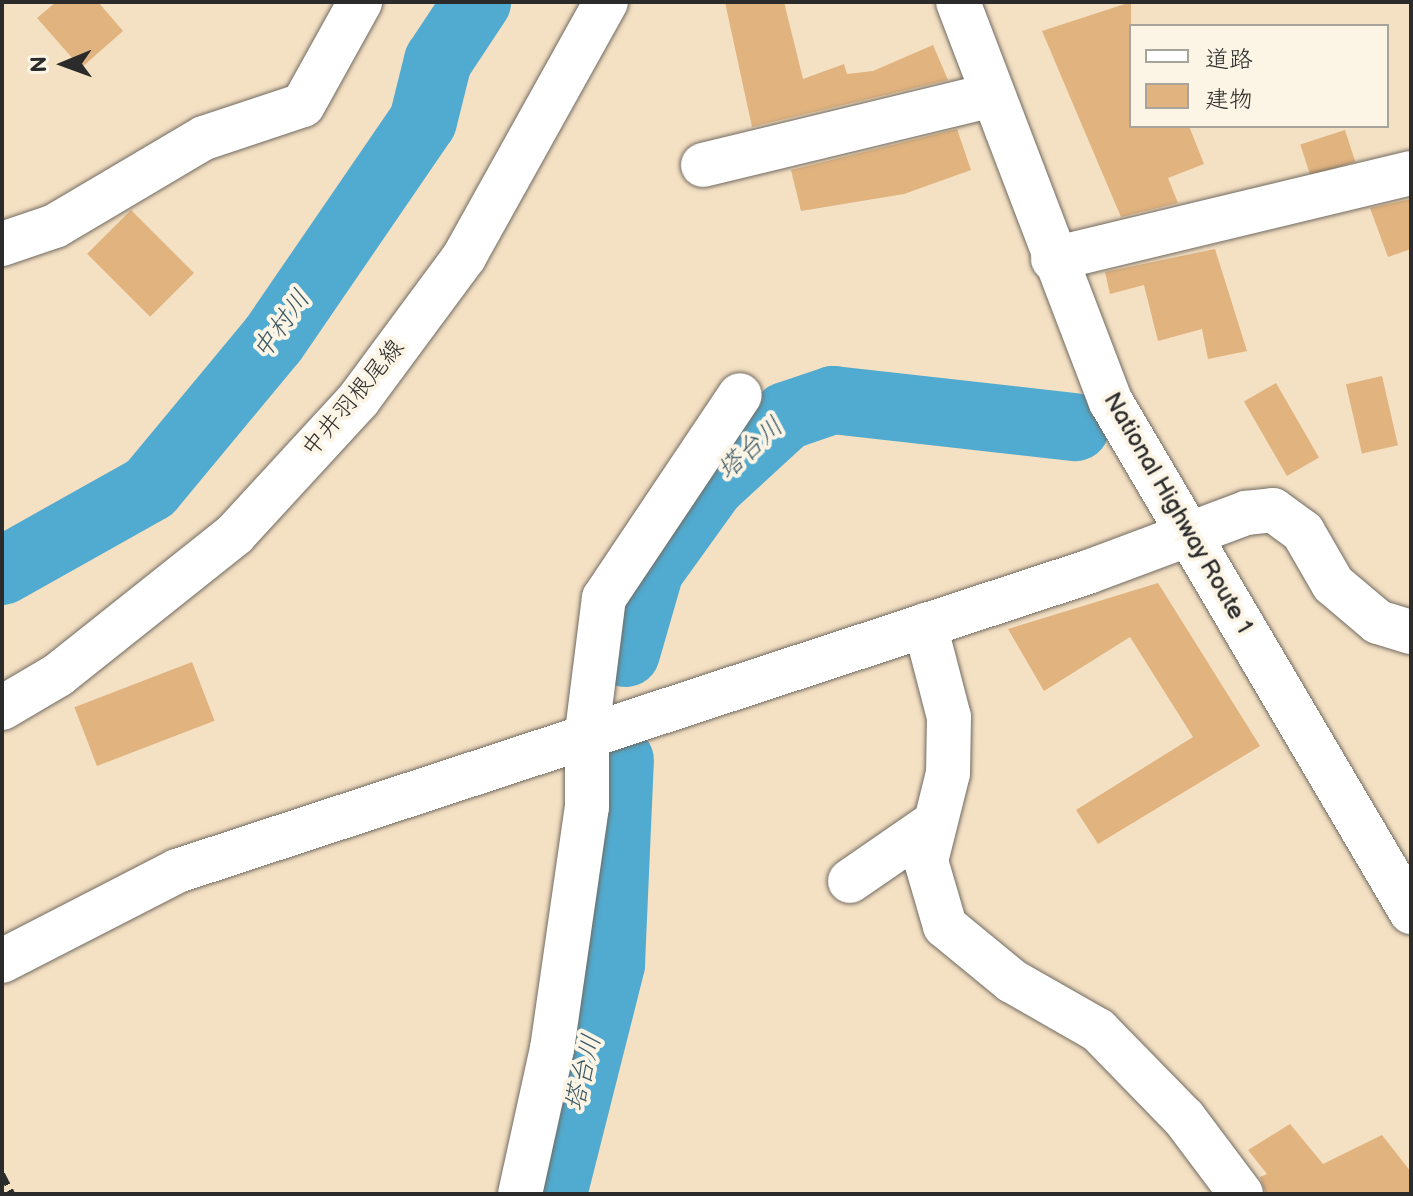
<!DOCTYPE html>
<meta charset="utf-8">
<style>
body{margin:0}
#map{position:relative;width:1413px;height:1196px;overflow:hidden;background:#f4e0c3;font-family:"Balsamiq Sans","Klee One",sans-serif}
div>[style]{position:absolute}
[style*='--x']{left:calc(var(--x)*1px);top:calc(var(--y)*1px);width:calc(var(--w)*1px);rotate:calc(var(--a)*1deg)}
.river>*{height:68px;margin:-34px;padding:0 34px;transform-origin:34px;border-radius:34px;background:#51aacf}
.building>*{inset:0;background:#e0b37f;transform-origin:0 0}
.roads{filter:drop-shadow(0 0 2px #716a60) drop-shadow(0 0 2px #716a60)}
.minor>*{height:44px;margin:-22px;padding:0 22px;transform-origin:22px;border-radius:22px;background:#fff}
.major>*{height:44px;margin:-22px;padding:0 22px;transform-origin:22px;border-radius:22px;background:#fff}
.highway>*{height:44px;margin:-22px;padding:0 22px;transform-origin:22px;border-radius:22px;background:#fff}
.rail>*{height:6px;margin-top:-3px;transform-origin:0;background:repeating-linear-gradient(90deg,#2b2b2b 0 12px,transparent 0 18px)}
span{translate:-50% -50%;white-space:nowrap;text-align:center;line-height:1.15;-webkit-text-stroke:8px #fcf5e5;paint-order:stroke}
.street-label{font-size:24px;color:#2b2b2b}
.water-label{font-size:26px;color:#385764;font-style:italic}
.frame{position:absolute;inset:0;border:4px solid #2b2b2b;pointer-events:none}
.legend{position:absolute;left:1129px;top:24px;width:260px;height:104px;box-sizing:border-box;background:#fcf5e5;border:2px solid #a8a49b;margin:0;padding:10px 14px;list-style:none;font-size:24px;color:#2b2b2b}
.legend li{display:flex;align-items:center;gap:16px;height:40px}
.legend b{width:40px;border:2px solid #a8a49b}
.north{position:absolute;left:24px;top:24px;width:80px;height:80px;-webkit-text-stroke:6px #fcf5e5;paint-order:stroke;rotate:269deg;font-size:22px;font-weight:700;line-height:32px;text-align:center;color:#2b2b2b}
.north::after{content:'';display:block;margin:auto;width:28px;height:36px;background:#2b2b2b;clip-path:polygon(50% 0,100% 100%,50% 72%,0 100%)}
</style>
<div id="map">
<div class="river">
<i style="--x:2;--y:571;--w:170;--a:-29.3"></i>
<i style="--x:150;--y:488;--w:192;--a:-50.3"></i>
<i style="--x:273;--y:340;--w:265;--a:-55.6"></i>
<i style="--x:423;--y:121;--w:62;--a:-76"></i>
<i style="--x:438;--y:61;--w:71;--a:-56.5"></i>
<i style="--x:626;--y:653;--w:86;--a:-73.9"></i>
<i style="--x:650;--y:570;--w:105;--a:-54.3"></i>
<i style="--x:711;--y:485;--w:102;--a:-42.6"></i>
<i style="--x:786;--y:416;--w:50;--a:-18.8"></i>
<i style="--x:833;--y:400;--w:244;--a:6.4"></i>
<i style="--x:553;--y:1194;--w:237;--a:-75.8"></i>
<i style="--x:611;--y:964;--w:204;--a:-87.5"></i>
</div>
<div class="building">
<i style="clip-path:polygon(56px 2px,98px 2px,123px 31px,81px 68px,37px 18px)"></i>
<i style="clip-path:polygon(725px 2px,784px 2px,803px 79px,844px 64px,847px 74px,873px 71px,933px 45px,948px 80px,752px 127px)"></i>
<i style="clip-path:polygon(1131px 2px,1131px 126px,1189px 126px,1204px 164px,1168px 178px,1178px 203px,1121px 217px,1042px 31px)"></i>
<i style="clip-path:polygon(957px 129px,971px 170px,904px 194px,801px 211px,791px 170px)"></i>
<i style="left:1345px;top:130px;width:33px;height:47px;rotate:72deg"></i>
<i style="clip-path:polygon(1411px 199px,1411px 249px,1388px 257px,1370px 208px)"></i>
<i style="left:131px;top:210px;width:89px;height:62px;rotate:45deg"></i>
<i style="clip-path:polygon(1215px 249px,1247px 351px,1208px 359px,1202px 329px,1158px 341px,1144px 285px,1110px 294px,1105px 272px)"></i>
<i style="left:1382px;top:376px;width:71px;height:37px;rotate:77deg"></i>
<i style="left:1276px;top:383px;width:86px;height:37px;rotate:60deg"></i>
<i style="clip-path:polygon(1158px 583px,1260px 746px,1098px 844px,1076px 810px,1193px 737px,1130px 637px,1044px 691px,1008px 629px)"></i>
<i style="left:192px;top:662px;width:63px;height:126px;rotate:69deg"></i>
<i style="clip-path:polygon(1290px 1124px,1323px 1164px,1382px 1135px,1411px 1172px,1411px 1194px,1266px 1194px,1260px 1177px,1267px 1174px,1248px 1150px)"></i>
</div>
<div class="roads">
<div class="minor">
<i style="--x:703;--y:165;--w:298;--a:-13.6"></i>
<i style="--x:2;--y:244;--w:56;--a:-18.8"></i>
<i style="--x:55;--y:226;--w:173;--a:-30.6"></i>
<i style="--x:204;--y:138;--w:104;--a:-18.4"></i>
<i style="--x:303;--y:105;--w:118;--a:-61"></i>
<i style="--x:1053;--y:259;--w:368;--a:-13.5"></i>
<i style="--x:925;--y:625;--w:95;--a:75.4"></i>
<i style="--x:949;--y:717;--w:56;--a:91"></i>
<i style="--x:948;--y:773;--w:91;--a:104"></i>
<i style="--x:926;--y:861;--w:68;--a:73.7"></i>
<i style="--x:945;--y:926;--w:87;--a:39.4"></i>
<i style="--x:1012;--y:981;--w:99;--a:29.7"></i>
<i style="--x:1098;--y:1030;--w:123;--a:45.7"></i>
<i style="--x:1184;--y:1118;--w:95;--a:53.1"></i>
<i style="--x:850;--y:881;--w:102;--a:-34.6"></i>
<i style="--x:2;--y:961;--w:197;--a:-27.2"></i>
<i style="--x:177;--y:871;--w:959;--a:-18.17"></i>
<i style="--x:1088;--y:572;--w:169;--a:-20.5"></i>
<i style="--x:1246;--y:513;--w:27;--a:-6"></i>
<i style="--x:1273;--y:510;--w:37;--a:36"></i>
<i style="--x:1303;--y:532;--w:60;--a:60"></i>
<i style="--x:1333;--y:584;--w:59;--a:40.2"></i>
<i style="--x:1378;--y:622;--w:34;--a:17"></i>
<i style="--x:520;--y:1194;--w:148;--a:-77.6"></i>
<i style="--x:552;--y:1049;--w:245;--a:-81.8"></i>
<i style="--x:587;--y:807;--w:75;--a:-90"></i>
<i style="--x:587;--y:732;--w:135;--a:-82.8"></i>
<i style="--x:604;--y:598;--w:244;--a:-56.2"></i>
</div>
<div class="major">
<i style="--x:2;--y:708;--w:65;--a:-30.5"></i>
<i style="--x:58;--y:675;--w:226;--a:-38.5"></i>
<i style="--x:235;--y:534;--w:183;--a:-47.4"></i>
<i style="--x:359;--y:399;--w:177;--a:-53.5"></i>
<i style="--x:464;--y:257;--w:292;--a:-60.9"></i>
</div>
<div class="highway">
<i style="--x:958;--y:2;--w:428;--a:69.1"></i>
<i style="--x:1111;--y:402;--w:592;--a:59.53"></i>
</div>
</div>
<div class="rail">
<i style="--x:2;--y:1174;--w:22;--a:63"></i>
</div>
<div class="street-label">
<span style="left:353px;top:398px;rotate:-50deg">中井羽根尾線</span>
<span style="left:1178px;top:513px;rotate:60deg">National Highway Route 1</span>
</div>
<div class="water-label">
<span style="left:282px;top:325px;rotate:-54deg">中村川</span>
<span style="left:751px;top:449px;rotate:-42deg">塔台川</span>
<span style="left:584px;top:1073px;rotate:-76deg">塔台川</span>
</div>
<div class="frame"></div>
<ul class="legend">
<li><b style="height:10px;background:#fff"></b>道路</li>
<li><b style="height:22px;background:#e0b37f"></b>建物</li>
</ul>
<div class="north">N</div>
</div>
